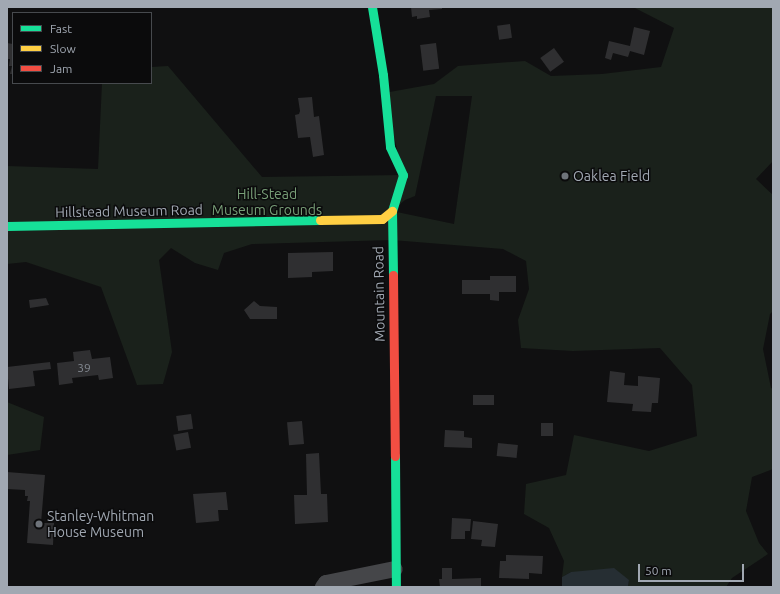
<!DOCTYPE html>
<style>
body{margin:0}
#map{position:relative;width:780px;height:594px;overflow:hidden;background:#101011;font-family:Ubuntu,sans-serif}
div>[style]{position:absolute}
[style*='--x']{left:calc(var(--x)*1px);top:calc(var(--y)*1px);width:calc(var(--w)*1px);rotate:calc(var(--a)*1deg)}
.green>*{inset:0;background:#1a211b}
.water>*{inset:0;background:#262e33}
.building>*{inset:0;background:#2f2f31;transform-origin:0 0}
.street>*{height:16px;margin:-8px;padding:0 8px;transform-origin:8px;border-radius:8px;background:#454649}
.fast>*{height:9px;margin:-4.5px;padding:0 4.5px;transform-origin:4.5px;border-radius:4.5px;background:#16e098}
.slow>*{height:9px;margin:-4.5px;padding:0 4.5px;transform-origin:4.5px;border-radius:4.5px;background:#ffcf43}
.jam>*{height:9px;margin:-4.5px;padding:0 4.5px;transform-origin:4.5px;border-radius:4.5px;background:#f24e42}
.dots>*{width:11px;height:11px;translate:-50% -50%;box-sizing:border-box;border:2px solid #0b0b0c;border-radius:50%}
span{translate:-50% -50%;white-space:nowrap;text-align:center;line-height:1.15;-webkit-text-stroke:3px #0b0b0c;paint-order:stroke}
.number-label{font-size:12px;color:#848a92}
.number-label span{-webkit-text-stroke-width:0}
.poi-label{font-size:14px;color:#a1a8b2}
.left{translate:0 -50%;text-align:left}
.park-label{font-size:14px;color:#789e77}
.street-label{font-size:14px;color:#a1a8b2}
.frame{position:absolute;inset:0;border:8px solid #a1a8b2;pointer-events:none}
.legend{position:absolute;left:12px;top:12px;width:140px;height:72px;box-sizing:border-box;background:#0b0b0c;border:1px solid #474a4e;margin:0;padding:5px 7px;list-style:none;font-size:12px;color:#a1a8b2}
.legend li{display:flex;align-items:center;gap:8px;height:20px}
.legend b{width:20px;border:1px solid #474a4e}
.scale{position:absolute;left:638px;top:564px;width:106px;height:18px;box-sizing:border-box;border:2px solid #a1a8b2;border-top:0;padding-left:5px;font-size:12px;line-height:14px;white-space:nowrap;color:#a1a8b2;-webkit-text-stroke:3px #0b0b0c;paint-order:stroke}
</style>
<div id="map">
<div class="green">
<i style="clip-path:polygon(evenodd,633px 7px,773px 7px,773px 161px,756px 179px,773px 195px,773px 311px,770px 314px,763px 349px,771px 388px,773px 389px,773px 469px,752px 477px,746px 511px,759px 543px,768px 554px,732px 578px,726px 587px,628px 587px,629px 580px,571px 572px,562px 577px,564px 561px,549px 528px,524px 514px,526px 484px,566px 475px,574px 435px,649px 451px,697px 436px,692px 385px,660px 348px,573px 351px,521px 348px,518px 320px,529px 289px,526px 261px,503px 249px,392px 240px,252px 244px,224px 253px,218px 270px,195px 263px,171px 248px,159px 260px,172px 352px,163px 384px,137px 385px,101px 287px,26px 262px,7px 264px,7px 166px,98px 169px,102px 83px,151px 83px,151px 67px,168px 66px,262px 177px,403px 175px,384px 93px,434px 84px,458px 66px,525px 61px,551px 76px,602px 74px,661px 67px,674px 28px,633px 7px,436px 96px,472px 96px,454px 224px,392px 211px,405px 200px,415px 196px,436px 96px)"></i>
<i style="clip-path:polygon(7px 402px,44px 417px,40px 450px,7px 455px)"></i>
</div>
<div class="water">
<i style="clip-path:polygon(614px 568px,629px 580px,628px 587px,562px 587px,562px 577px,571px 572px)"></i>
</div>
<div class="building">
<i style="clip-path:polygon(411px 7px,442px 7px,442px 9px,429px 10px,430px 17px,417px 19px,417px 16px,412px 17px)"></i>
<i style="left:510px;top:24px;width:14px;height:13px;rotate:82deg"></i>
<i style="clip-path:polygon(634px 27px,650px 31px,644px 55px,630px 51px,628px 57px,613px 53px,611px 60px,605px 58px,609px 41px,630px 46px)"></i>
<i style="clip-path:polygon(7px 43px,13px 44px,13px 74px,10px 74px,12px 66px,9px 66px,10px 59px,7px 59px)"></i>
<i style="left:436px;top:43px;width:26px;height:16px;rotate:83deg"></i>
<i style="left:554px;top:48px;width:17px;height:17px;rotate:54deg"></i>
<i style="clip-path:polygon(312px 97px,314px 117px,319px 116px,324px 155px,313px 157px,310px 137px,298px 138px,295px 115px,299px 114px,300px 111px,298px 98px)"></i>
<i style="clip-path:polygon(333px 252px,333px 271px,312px 272px,312px 277px,288px 278px,288px 253px)"></i>
<i style="clip-path:polygon(490px 276px,516px 276px,516px 292px,499px 292px,499px 301px,490px 300px,490px 294px,462px 294px,462px 280px,490px 280px)"></i>
<i style="clip-path:polygon(46px 298px,49px 305px,30px 308px,29px 300px)"></i>
<i style="clip-path:polygon(254px 301px,260px 306px,277px 307px,277px 319px,250px 319px,244px 310px)"></i>
<i style="clip-path:polygon(90px 350px,92px 359px,110px 357px,113px 378px,99px 380px,98px 375px,72px 378px,73px 383px,59px 385px,57px 363px,74px 361px,73px 352px)"></i>
<i style="clip-path:polygon(50px 362px,51px 369px,33px 371px,35px 386px,9px 389px,7px 367px)"></i>
<i style="clip-path:polygon(610px 371px,625px 373px,624px 385px,638px 386px,638px 376px,660px 378px,658px 403px,652px 403px,651px 412px,632px 411px,633px 404px,607px 402px)"></i>
<i style="left:473px;top:395px;width:21px;height:10px"></i>
<i style="left:191px;top:414px;width:15px;height:15px;rotate:82deg"></i>
<i style="left:302px;top:421px;width:23px;height:15px;rotate:85deg"></i>
<i style="left:541px;top:423px;width:12px;height:13px"></i>
<i style="clip-path:polygon(445px 430px,464px 431px,464px 437px,472px 438px,472px 448px,444px 447px)"></i>
<i style="left:188px;top:432px;width:16px;height:15px;rotate:79deg"></i>
<i style="left:498px;top:443px;width:20px;height:13px;rotate:6deg"></i>
<i style="clip-path:polygon(319px 453px,321px 494px,327px 494px,328px 522px,295px 524px,294px 495px,307px 495px,306px 454px)"></i>
<i style="clip-path:polygon(7px 472px,45px 475px,41px 523px,54px 523px,53px 545px,27px 543px,30px 501px,27px 501px,28px 496px,25px 496px,25px 490px,7px 489px)"></i>
<i style="clip-path:polygon(226px 492px,228px 510px,218px 510px,219px 521px,196px 523px,193px 494px)"></i>
<i style="clip-path:polygon(452px 518px,471px 519px,470px 531px,465px 531px,465px 539px,451px 539px)"></i>
<i style="clip-path:polygon(473px 521px,498px 524px,495px 547px,481px 546px,482px 540px,471px 539px)"></i>
<i style="clip-path:polygon(506px 555px,543px 556px,542px 574px,529px 573px,529px 579px,499px 578px,500px 561px,506px 561px)"></i>
<i style="clip-path:polygon(442px 568px,452px 568px,452px 579px,481px 578px,481px 587px,440px 587px,439px 579px,442px 579px)"></i>
</div>
<div class="street">
<i style="--x:323;--y:587;--w:5;--a:-53"></i>
<i style="--x:326;--y:583;--w:70;--a:-11.5"></i>
</div>
<div class="fast">
<i style="--x:372;--y:7;--w:69;--a:80.8"></i>
<i style="--x:383;--y:75;--w:72;--a:84.4"></i>
<i style="--x:390;--y:147;--w:31;--a:65"></i>
<i style="--x:403;--y:175;--w:38;--a:107"></i>
<i style="--x:392;--y:211;--w:64;--a:89.1"></i>
<i style="--x:7;--y:226;--w:313;--a:-1.1"></i>
<i style="--x:395;--y:456;--w:131;--a:89.6"></i>
</div>
<div class="slow">
<i style="--x:320;--y:220;--w:62;--a:-0.9"></i>
<i style="--x:382;--y:219;--w:13;--a:-39"></i>
</div>
<div class="jam">
<i style="--x:393;--y:275;--w:181;--a:89.4"></i>
</div>
<div class="dots">
<i style="left:565px;top:176px;background:#6e737a"></i>
<i style="left:39px;top:524px;background:#6e737a"></i>
</div>
<div class="number-label">
<span style="left:84px;top:368px">39</span>
</div>
<div class="poi-label">
<span class="left" style="left:573px;top:176px">Oaklea Field</span>
<span class="left" style="left:47px;top:524px">Stanley-Whitman<br>House Museum</span>
</div>
<div class="park-label">
<span style="left:267px;top:202px">Hill-Stead<br>Museum Grounds</span>
</div>
<div class="street-label">
<span style="left:129px;top:211px;rotate:-1deg">Hillstead Museum Road</span>
<span style="left:379px;top:294px;rotate:-91deg">Mountain Road</span>
</div>
<div class="frame"></div>
<ul class="legend">
<li><b style="height:5px;background:#16e098"></b>Fast</li>
<li><b style="height:5px;background:#ffcf43"></b>Slow</li>
<li><b style="height:5px;background:#f24e42"></b>Jam</li>
</ul>
<div class="scale">50 m</div>
</div>
